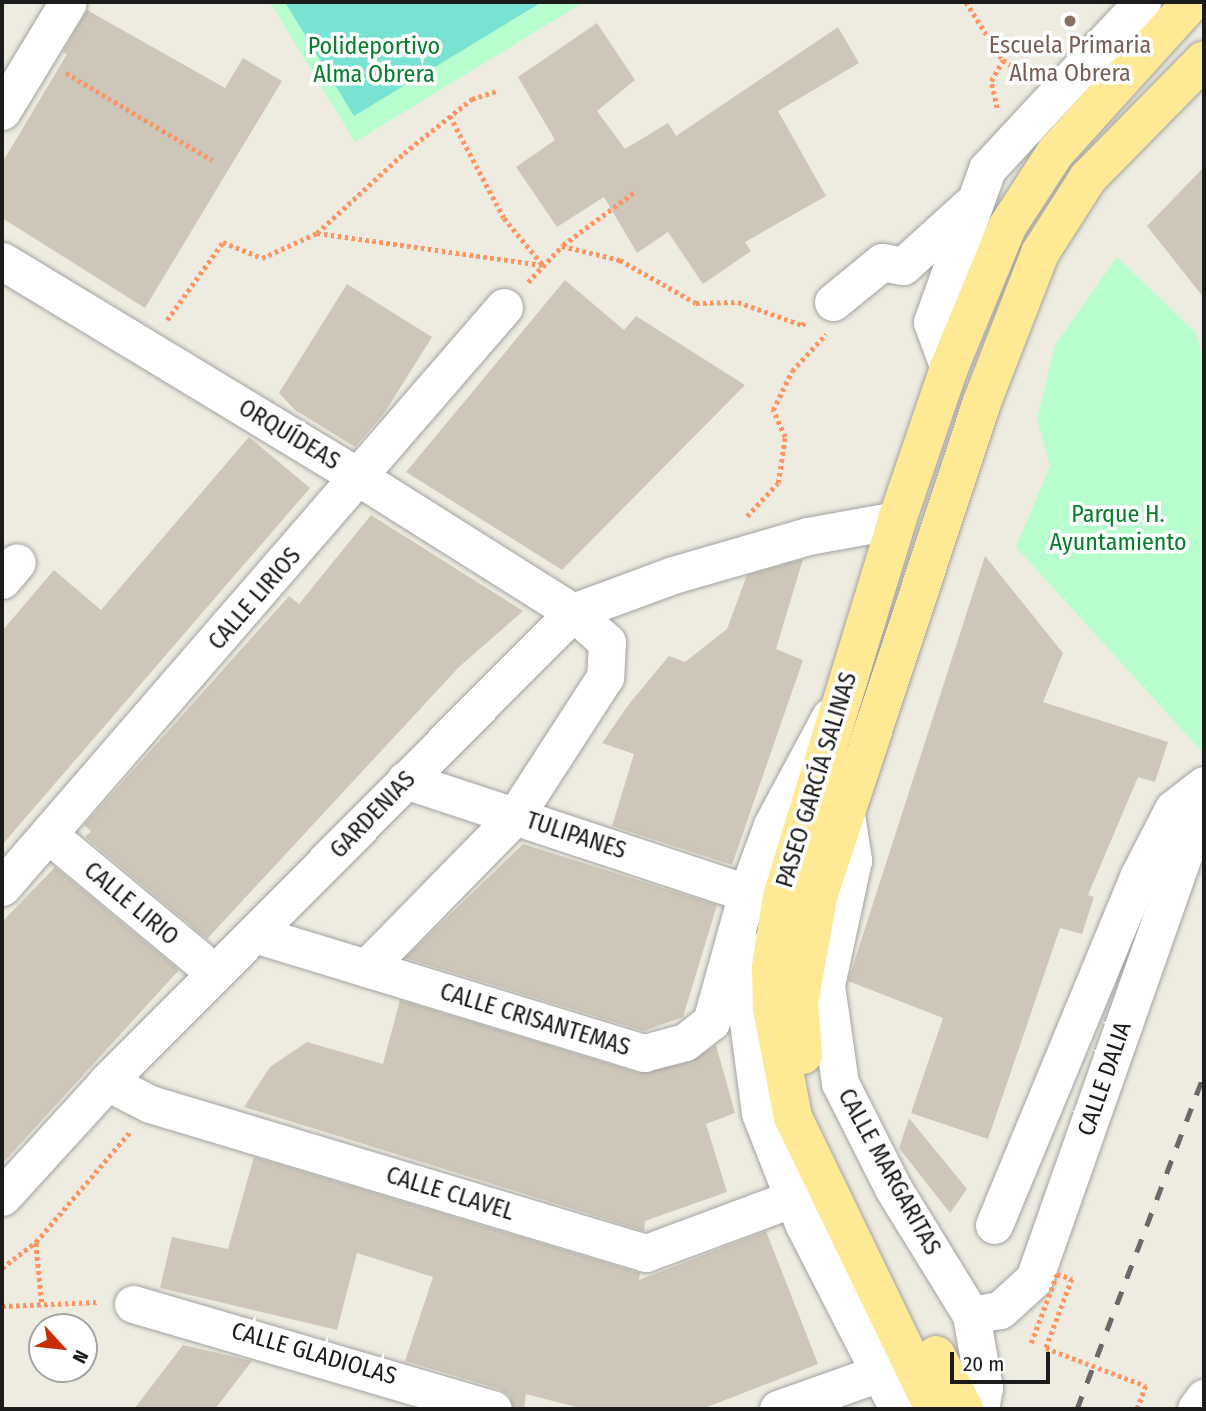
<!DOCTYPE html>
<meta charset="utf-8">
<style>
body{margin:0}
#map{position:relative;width:1206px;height:1411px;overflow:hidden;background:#eeece0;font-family:"Fira Sans Condensed",sans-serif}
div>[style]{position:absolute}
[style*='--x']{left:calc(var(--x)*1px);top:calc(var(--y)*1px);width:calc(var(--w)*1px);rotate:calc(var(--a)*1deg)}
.park>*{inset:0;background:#b8fdcd}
.pitch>*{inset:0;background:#78e3d2}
.building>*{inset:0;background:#cec7b9}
.path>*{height:4.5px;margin-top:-2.25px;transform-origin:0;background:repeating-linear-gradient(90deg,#ff9460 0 3.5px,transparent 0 7px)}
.roads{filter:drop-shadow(0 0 2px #a2a2a2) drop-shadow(0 0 2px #a2a2a2)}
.minor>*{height:37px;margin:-18.5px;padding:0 18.5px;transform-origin:18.5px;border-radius:18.5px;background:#fff}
.major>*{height:38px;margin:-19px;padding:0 19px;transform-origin:19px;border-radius:19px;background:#ffe994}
.rail>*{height:5px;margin-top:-2.5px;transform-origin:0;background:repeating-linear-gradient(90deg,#696969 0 14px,transparent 0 28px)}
.path-bridge>*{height:4.5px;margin-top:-2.25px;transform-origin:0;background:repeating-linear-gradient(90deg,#ff9460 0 3.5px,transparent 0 7px)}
.dots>*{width:19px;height:19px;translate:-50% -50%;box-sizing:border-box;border:4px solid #fff;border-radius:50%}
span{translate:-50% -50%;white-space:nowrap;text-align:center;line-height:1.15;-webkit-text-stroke:7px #fff;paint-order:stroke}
.education-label{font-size:24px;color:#785e54}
.park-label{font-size:24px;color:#047f2a}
.street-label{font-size:24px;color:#1b1b1b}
.frame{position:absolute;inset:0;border:4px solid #1b1b1b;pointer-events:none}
.north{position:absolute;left:28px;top:1313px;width:70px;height:70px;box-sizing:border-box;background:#fff;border:2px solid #a4a4a4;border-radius:50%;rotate:117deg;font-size:19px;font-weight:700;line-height:28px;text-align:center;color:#1b1b1b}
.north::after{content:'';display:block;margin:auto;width:24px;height:32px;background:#c72d00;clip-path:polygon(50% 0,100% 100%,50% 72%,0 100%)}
.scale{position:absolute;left:950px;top:1352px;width:100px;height:32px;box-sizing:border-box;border:4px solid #1b1b1b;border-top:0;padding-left:9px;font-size:21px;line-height:24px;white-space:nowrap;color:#1b1b1b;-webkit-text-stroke:5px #fff;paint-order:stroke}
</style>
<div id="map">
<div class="park">
<i style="clip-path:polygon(270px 2px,584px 2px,355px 142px)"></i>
<i style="clip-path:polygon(1117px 257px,1197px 334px,1204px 366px,1204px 754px,1016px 547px,1050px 466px,1037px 419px,1055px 345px)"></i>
</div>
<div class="pitch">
<i style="clip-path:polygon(285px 2px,542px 2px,354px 116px)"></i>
</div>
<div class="building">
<i style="clip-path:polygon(87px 10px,225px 88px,243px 58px,282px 81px,145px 308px,2px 218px,2px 163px,67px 54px,63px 52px)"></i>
<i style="clip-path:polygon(597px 23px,635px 80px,597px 111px,625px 149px,668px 123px,676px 136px,838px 27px,859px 63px,778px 111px,826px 196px,745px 242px,751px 251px,703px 284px,668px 232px,637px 253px,604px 197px,557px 227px,516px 167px,555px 140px,518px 77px)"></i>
<i style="clip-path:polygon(1204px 167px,1204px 298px,1147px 226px)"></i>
<i style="clip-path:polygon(565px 280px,624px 330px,636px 316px,745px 385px,562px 570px,406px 472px)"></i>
<i style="clip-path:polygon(347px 284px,432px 337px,385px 412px,355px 447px,295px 410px,279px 393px)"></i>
<i style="clip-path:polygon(249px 437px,310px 488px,2px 845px,2px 631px,54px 570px,101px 610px)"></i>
<i style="clip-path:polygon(371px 515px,523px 611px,459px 667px,207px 939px,85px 837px,91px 831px,84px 825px,289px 596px,299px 604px)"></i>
<i style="clip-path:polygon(985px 556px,1063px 653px,1043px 702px,1168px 742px,1155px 782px,1138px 777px,1088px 895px,1094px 897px,1082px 934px,1060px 928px,988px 1139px,911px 1113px,943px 1018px,848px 981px)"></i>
<i style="clip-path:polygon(803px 559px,776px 649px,803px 660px,732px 865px,612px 826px,634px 754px,602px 743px,629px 704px,669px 656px,685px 662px,727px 629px,747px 575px)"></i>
<i style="clip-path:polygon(523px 844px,717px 905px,683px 1017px,644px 1031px,405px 958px)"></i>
<i style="clip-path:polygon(55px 867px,179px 970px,2px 1164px,2px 922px)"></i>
<i style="clip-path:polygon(400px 1000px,639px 1073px,690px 1062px,716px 1045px,735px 1113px,706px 1124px,727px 1192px,645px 1221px,644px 1231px,244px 1107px,270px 1067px,307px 1042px,383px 1064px)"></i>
<i style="clip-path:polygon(909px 1118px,967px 1189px,950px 1213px,899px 1148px)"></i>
<i style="clip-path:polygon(254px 1157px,640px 1273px,639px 1280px,766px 1231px,818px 1364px,702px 1409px,584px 1409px,526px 1394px,524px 1409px,513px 1409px,509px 1395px,499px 1389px,405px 1361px,433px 1277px,357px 1253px,337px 1330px,160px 1288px,172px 1237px,228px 1249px)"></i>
<i style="clip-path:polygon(183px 1345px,252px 1361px,215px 1409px,134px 1409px)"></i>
</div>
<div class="path">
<i style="--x:966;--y:2;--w:69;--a:57.5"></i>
<i style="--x:1003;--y:60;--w:29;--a:31"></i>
<i style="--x:66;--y:73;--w:170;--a:30.8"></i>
<i style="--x:997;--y:108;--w:28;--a:-103"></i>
<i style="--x:991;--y:81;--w:24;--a:-60"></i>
<i style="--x:450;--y:116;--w:115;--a:62.1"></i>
<i style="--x:504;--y:218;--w:61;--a:50.3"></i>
<i style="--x:317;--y:233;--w:227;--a:8.1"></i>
<i style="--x:563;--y:245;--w:91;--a:-36.5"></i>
<i style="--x:528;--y:282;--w:50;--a:-46.6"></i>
<i style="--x:562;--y:246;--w:60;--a:13.6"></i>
<i style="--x:620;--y:260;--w:87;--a:29.5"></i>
<i style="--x:696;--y:303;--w:42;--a:-1.4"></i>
<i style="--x:738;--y:302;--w:68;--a:19.8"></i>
<i style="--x:802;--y:325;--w:6;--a:-39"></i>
<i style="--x:167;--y:320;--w:96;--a:-54.3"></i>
<i style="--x:223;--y:242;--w:42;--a:22.3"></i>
<i style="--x:262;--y:258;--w:60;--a:-24.4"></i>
<i style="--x:317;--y:233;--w:118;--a:-42.6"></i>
<i style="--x:404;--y:153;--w:87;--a:-38.5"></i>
<i style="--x:472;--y:99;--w:28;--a:-18"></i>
<i style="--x:747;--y:516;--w:45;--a:-46.8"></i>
<i style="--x:778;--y:483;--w:47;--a:-81.3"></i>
<i style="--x:785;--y:437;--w:30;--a:-114"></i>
<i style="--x:773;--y:410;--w:43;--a:-64"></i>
<i style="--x:792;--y:371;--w:50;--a:-47.4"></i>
<i style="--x:36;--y:1243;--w:60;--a:84.3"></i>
<i style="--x:2;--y:1268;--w:43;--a:-37.4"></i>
<i style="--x:36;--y:1242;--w:145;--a:-49.5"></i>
<i style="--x:2;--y:1306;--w:97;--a:-2.4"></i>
</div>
<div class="roads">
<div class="minor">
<i style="--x:2;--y:111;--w:127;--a:-58.8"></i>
<i style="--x:2;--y:261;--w:419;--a:31.2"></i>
<i style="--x:360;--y:478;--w:252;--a:32.2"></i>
<i style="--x:573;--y:612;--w:45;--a:41.4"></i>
<i style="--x:607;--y:642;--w:35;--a:93"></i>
<i style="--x:605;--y:677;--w:166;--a:122.9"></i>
<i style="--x:515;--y:816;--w:213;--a:134.4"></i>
<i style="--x:833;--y:302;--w:63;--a:-39.2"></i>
<i style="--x:882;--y:262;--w:21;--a:11"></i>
<i style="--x:903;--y:266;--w:89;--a:-42.3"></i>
<i style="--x:949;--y:368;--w:49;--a:-110.3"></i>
<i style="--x:932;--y:322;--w:163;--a:-70.2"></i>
<i style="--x:987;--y:169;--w:228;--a:-47.1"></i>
<i style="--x:2;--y:580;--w:23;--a:-50"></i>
<i style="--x:405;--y:780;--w:360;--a:18.3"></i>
<i style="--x:846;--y:814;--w:47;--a:81.3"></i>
<i style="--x:853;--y:860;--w:128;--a:102.2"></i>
<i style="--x:826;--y:985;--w:99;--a:81.9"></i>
<i style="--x:840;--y:1083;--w:118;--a:63.2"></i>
<i style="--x:893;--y:1188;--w:149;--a:58.4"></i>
<i style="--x:971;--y:1315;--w:74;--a:79.9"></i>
<i style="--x:984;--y:1388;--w:21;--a:101"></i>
<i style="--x:49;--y:835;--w:214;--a:39.7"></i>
<i style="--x:2;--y:887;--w:767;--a:-49.12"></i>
<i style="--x:258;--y:935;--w:404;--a:17"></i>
<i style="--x:644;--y:1053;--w:42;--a:-15"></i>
<i style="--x:685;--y:1042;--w:33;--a:-38"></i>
<i style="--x:711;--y:1022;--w:134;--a:-74.4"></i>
<i style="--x:747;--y:893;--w:72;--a:-69.8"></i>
<i style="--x:772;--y:825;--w:123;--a:-61.8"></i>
<i style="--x:752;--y:951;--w:49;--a:98.3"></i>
<i style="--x:745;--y:999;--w:115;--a:82.5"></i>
<i style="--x:760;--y:1113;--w:120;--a:68.6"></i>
<i style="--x:804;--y:1225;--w:207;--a:62.9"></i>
<i style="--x:107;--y:1082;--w:48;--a:27.1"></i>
<i style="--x:150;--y:1104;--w:518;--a:16.72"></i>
<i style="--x:646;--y:1253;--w:158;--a:-20.4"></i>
<i style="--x:2;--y:1197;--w:156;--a:-47.6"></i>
<i style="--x:107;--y:1082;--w:662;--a:-45.24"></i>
<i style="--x:573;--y:612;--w:107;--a:-20.3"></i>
<i style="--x:673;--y:575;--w:141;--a:-16.1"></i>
<i style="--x:808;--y:536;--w:90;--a:-10.2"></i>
<i style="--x:994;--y:1225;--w:377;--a:-67.5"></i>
<i style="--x:1138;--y:877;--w:76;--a:-62.8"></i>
<i style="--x:1173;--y:809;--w:39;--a:-38"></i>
<i style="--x:133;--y:1304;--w:375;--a:16.3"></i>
<i style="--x:971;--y:1315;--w:29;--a:-10"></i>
<i style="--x:1000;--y:1310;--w:46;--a:-42.4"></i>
<i style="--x:1034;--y:1279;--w:476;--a:-70.6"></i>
<i style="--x:1192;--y:830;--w:24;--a:-60"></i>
<i style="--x:778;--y:1409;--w:107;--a:-19.6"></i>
<i style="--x:1196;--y:1409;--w:14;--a:-54"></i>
</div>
<div class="major">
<i style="--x:803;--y:1055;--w:52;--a:-94.4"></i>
<i style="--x:799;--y:1003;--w:108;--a:-79.8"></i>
<i style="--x:818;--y:897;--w:521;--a:-71.67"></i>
<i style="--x:982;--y:402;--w:160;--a:-68.7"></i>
<i style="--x:1040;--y:253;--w:89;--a:-57.4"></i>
<i style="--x:1088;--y:178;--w:165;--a:-45.5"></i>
<i style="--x:936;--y:1355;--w:61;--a:62.6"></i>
<i style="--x:934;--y:1409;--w:324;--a:-115.8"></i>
<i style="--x:793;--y:1117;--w:110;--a:-101"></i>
<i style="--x:772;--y:1009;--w:42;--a:-91.4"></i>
<i style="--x:771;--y:967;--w:71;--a:-81.1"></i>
<i style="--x:782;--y:897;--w:394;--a:-73"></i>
<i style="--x:897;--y:520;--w:161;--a:-71.1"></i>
<i style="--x:949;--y:368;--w:152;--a:-67.6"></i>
<i style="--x:1007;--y:227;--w:88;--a:-57"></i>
<i style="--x:1055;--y:153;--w:204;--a:-47.8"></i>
</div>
</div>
<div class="rail">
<i style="--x:1077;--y:1409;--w:358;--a:-69.2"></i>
</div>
<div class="path-bridge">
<i style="--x:1031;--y:1343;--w:74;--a:-69.4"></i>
<i style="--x:1057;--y:1274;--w:16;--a:18"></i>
<i style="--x:1072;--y:1279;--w:74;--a:110.6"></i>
<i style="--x:1046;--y:1348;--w:107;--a:20.8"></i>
<i style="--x:1146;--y:1386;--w:25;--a:111"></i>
</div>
<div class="dots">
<i style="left:1070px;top:21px;background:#8d6e63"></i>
</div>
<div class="education-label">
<span style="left:1070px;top:60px">Escuela Primaria<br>Alma Obrera</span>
</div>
<div class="park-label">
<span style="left:374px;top:61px">Polideportivo<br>Alma Obrera</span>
<span style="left:1118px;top:529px">Parque H.<br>Ayuntamiento</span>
</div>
<div class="street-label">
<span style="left:289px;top:435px;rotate:31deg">ORQUÍDEAS</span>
<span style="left:255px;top:599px;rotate:-49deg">CALLE LIRIOS</span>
<span style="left:817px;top:780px;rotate:-73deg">PASEO GARCÍA SALINAS</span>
<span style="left:373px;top:815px;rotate:-46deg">GARDENIAS</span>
<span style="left:576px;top:836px;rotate:18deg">TULIPANES</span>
<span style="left:131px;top:904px;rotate:40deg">CALLE LIRIO</span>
<span style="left:535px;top:1020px;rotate:17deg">CALLE CRISANTEMAS</span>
<span style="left:1105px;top:1079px;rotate:-71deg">CALLE DALIA</span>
<span style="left:889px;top:1172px;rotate:61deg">CALLE MARGARITAS</span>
<span style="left:450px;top:1194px;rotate:17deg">CALLE CLAVEL</span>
<span style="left:314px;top:1354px;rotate:16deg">CALLE GLADIOLAS</span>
</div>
<div class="frame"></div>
<div class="north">N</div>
<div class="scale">20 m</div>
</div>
